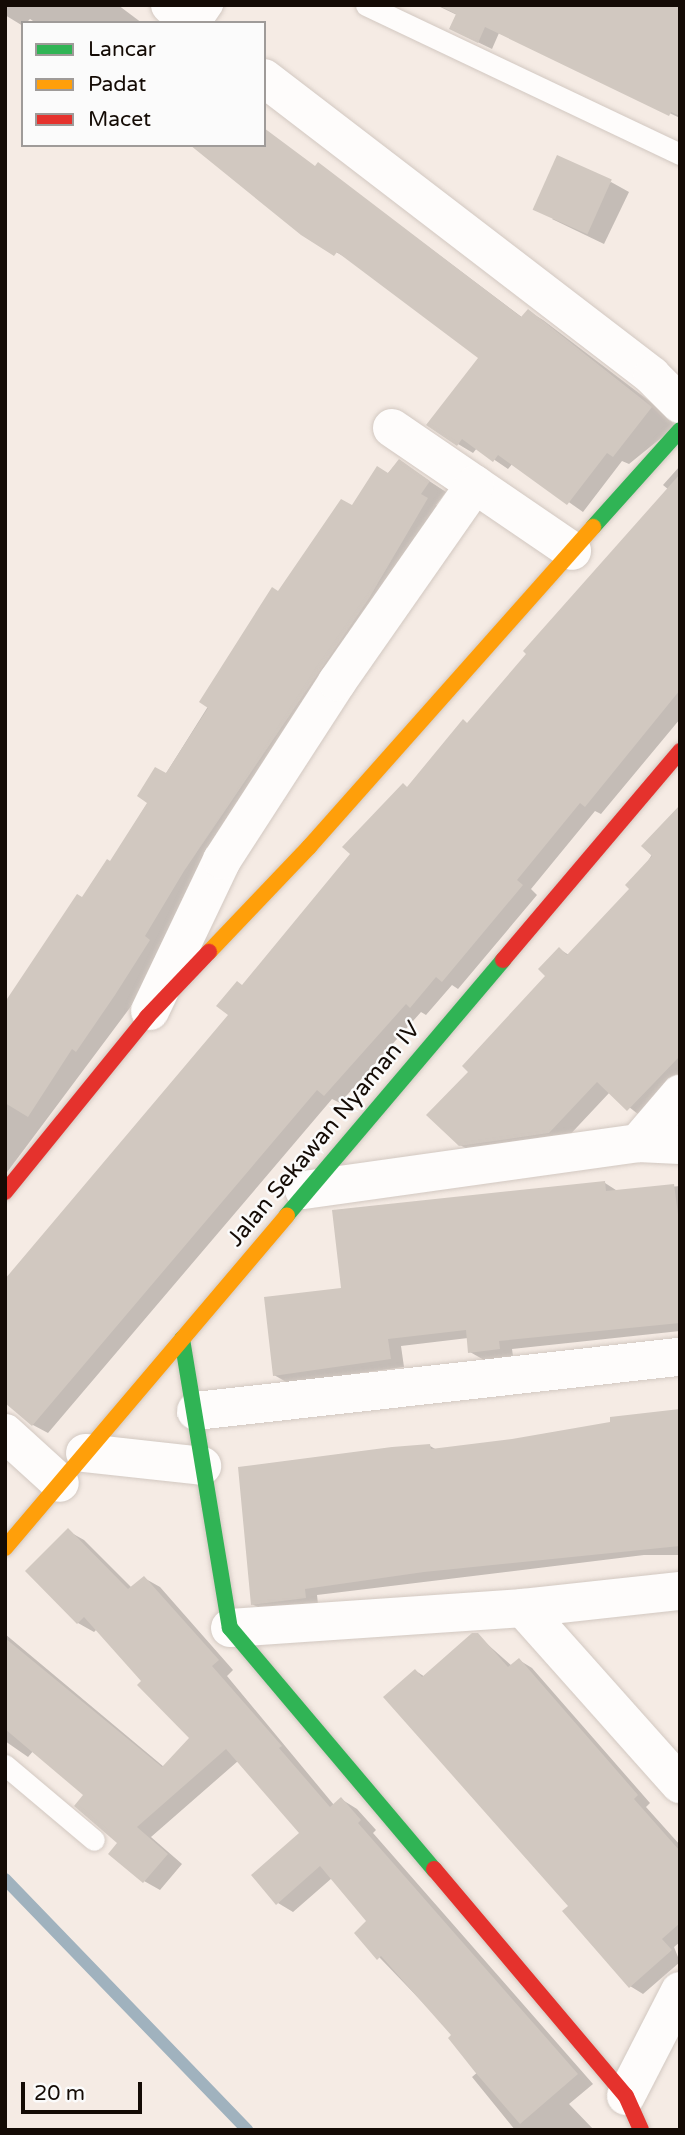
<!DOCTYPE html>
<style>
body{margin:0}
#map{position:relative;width:685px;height:2135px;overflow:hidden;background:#f5ebe4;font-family:"Varela Round",sans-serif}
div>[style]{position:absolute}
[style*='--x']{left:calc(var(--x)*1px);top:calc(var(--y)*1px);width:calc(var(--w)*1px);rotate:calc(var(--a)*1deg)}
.shadow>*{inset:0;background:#0003}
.stream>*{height:12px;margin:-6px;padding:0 6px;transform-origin:6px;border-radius:6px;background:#a0b2be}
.building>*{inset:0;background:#d1c8c0;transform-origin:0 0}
.roads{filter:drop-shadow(0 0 2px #d2c8c1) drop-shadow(0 0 2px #d2c8c1)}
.lane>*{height:21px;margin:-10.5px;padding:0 10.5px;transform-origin:10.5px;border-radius:10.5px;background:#fefcfb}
.street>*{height:38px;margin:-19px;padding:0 19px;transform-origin:19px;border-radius:19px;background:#fefcfb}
.fast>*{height:16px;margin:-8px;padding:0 8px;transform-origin:8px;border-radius:8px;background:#30b455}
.slow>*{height:16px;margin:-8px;padding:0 8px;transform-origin:8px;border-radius:8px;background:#ff9f0a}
.jam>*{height:16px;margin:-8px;padding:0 8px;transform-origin:8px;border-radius:8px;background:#e5322d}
span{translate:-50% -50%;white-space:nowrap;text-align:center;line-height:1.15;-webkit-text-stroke:5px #fbfbfb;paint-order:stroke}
.street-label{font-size:23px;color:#140b05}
.frame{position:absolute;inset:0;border:7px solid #140b05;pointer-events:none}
.legend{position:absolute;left:21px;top:21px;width:245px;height:126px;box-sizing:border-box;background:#fbfbfb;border:2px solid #9f9b99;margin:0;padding:9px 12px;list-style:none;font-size:21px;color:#140b05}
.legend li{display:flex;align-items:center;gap:14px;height:35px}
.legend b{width:35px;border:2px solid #9f9b99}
.scale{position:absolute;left:21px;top:2082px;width:121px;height:32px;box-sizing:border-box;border:4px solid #140b05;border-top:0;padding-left:9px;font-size:21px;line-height:24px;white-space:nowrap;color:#140b05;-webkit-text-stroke:5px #fbfbfb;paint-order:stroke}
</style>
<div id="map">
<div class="shadow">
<i style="clip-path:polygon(5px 5px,118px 5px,142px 23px,36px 23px,30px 19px,23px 26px,5px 15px)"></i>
<i style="clip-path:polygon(436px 5px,680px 5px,680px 118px,499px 33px,492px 49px,465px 36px,457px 15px)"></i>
<i style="clip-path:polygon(318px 164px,523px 318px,528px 311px,543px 320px,652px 403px,676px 426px,629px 464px,622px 461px,583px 512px,513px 463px,508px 469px,477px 448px,473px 453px,458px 444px,480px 358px,352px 261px,302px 233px)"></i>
<i style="clip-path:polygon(611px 182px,629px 192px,604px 244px,552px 219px)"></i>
<i style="clip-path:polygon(399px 461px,446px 492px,436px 505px,444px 510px,132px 1005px,5px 1175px,5px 1006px,110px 863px,279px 593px)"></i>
<i style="clip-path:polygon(680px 466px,680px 719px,601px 814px,595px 811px,531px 889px,537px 895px,458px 989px,452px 985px,426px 1015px,421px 1012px,340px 1103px,332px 1099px,48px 1433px,33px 1425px,5px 1401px,230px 1015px,243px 986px,669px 490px,663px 485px)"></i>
<i style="clip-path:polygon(680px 808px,680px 1080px,643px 1118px,610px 1092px,564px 1141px,476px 1154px,460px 1145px,470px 1072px,548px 976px,559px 949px,569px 955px,631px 889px)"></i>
<i style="clip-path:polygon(605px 1183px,619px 1192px,680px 1186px,680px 1331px,512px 1349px,513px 1356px,484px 1360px,470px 1352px,468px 1338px,401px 1346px,404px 1367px,288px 1383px,274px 1375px,343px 1290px,334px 1211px)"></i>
<i style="clip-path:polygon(680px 1412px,680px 1555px,644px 1555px,317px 1595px,318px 1604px,265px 1611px,252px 1604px,430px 1446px,437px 1450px,513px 1440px)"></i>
<i style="clip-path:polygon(68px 1531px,84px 1540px,132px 1588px,144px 1578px,160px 1587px,233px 1670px,227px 1676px,334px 1805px,341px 1799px,357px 1809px,376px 1830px,373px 1833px,593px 2084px,569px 2104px,594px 2130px,515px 2130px,472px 2077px,479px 2071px,454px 2035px,356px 1933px,369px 1922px,332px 1878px,293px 1912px,278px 1903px,302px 1833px,238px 1761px,151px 1837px,182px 1864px,160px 1890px,144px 1881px,85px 1795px,34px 1750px,28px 1757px,5px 1741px,5px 1634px,164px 1767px,191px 1738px,97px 1629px,94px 1632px,78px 1623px)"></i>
<i style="clip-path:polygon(477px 1635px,512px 1666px,519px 1660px,532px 1668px,650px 1803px,646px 1807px,680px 1845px,680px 1942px,674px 1947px,680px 1962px,643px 1994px,630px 1986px,570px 1906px,416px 1671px,425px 1677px)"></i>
</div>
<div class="stream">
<i style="--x:5;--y:1879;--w:349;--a:46"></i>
</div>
<div class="building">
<i style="clip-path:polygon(438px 5px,680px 5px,680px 116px,671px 112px,669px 116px,485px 27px,478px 43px,449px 29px,456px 14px)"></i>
<i style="clip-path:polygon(264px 128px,315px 166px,318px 162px,521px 317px,528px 309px,652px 407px,613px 457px,607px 453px,567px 505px,498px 455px,493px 462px,462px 439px,457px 446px,426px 425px,478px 358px,337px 252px,334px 256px,301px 235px,190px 145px,264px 145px)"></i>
<i style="left:557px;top:155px;width:60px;height:60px;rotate:24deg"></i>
<i style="clip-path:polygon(399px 459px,430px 481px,421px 494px,428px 498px,368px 600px,184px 871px,145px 936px,150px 940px,115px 995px,76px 1052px,72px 1049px,28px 1117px,5px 1103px,5px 1002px,77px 894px,82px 897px,107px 859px,110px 861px,147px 803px,137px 796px,155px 767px,166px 773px,208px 708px,199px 702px,272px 587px,278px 591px,341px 499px,352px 505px,377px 466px,388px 473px)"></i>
<i style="clip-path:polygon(680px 474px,680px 690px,585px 807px,580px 803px,517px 880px,523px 885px,442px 982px,436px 977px,410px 1008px,406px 1004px,324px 1096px,317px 1090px,32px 1426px,5px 1403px,5px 1279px,228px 1015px,216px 1006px,237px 981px,242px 985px,350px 854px,342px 847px,403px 783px,407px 787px,463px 719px,467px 723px,526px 654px,523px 651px)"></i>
<i style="clip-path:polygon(680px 805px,680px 1056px,627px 1111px,597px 1082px,549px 1133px,459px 1146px,426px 1115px,468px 1072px,462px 1066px,545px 976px,538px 969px,559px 947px,567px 955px,629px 889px,625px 885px,652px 856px,641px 846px)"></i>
<i style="clip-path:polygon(605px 1181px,606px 1191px,674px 1184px,680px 1229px,680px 1323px,499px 1341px,500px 1349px,468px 1353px,466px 1330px,388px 1339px,391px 1359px,273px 1376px,264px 1297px,341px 1288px,332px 1210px)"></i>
<i style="clip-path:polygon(680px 1409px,680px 1546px,424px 1572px,305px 1589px,306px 1598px,251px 1605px,238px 1467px,392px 1447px,430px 1444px,431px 1449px,512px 1439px,610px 1422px,610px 1417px)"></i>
<i style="clip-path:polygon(68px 1528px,128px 1589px,144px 1576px,219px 1660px,212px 1666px,282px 1746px,279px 1748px,330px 1807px,341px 1797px,361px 1820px,358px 1823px,578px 2074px,520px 2124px,475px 2072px,448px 2038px,451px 2035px,381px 1956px,377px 1960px,354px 1933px,366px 1921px,320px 1866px,276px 1905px,251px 1875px,299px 1833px,226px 1749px,137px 1827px,168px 1854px,143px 1883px,108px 1854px,117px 1843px,74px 1806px,83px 1795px,5px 1729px,5px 1638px,162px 1767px,189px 1738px,137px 1685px,141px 1681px,84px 1617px,77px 1624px,25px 1571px)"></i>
<i style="clip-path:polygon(472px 1633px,478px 1633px,508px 1667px,519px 1658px,638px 1795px,634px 1799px,680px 1851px,680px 1923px,662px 1939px,672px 1950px,629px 1988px,562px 1911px,568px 1906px,383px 1697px,415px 1669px,422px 1677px)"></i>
</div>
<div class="roads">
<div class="lane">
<i style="--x:366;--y:5;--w:348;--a:25.4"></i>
<i style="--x:200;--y:23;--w:22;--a:-56"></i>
<i style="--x:5;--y:1765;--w:116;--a:40.1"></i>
</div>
<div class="street">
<i style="--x:170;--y:5;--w:29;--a:38"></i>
<i style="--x:264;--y:78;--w:489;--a:37.5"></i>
<i style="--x:652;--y:376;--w:40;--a:45"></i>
<i style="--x:392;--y:428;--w:218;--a:34.3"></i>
<i style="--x:150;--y:1011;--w:167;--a:-64.5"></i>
<i style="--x:222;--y:860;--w:212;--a:-57.1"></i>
<i style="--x:337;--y:682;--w:241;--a:-55.1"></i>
<i style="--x:638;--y:1143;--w:65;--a:-49.4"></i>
<i style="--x:304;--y:1190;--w:337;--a:-8"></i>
<i style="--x:638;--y:1143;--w:42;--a:2.7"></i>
<i style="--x:196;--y:1411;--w:487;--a:-6.4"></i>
<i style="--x:5;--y:1433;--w:74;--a:42.3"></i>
<i style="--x:85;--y:1453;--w:118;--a:6.3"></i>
<i style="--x:523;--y:1608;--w:236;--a:48.3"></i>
<i style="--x:230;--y:1628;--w:294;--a:-3.9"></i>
<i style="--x:523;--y:1608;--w:158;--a:-6.2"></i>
<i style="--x:626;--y:2096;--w:118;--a:-62.8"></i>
</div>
<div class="fast">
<i style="--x:593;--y:527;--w:130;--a:-48.1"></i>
<i style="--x:287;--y:1215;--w:334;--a:-49.7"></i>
<i style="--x:182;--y:1339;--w:293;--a:80.6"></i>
<i style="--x:230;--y:1628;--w:316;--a:49.8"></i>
</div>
<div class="slow">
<i style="--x:209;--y:952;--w:145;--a:-46.4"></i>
<i style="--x:309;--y:847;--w:428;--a:-48.4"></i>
<i style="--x:5;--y:1548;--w:436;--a:-49.7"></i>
</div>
<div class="jam">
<i style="--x:503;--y:960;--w:274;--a:-49.7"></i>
<i style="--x:5;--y:1192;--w:225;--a:-50.9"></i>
<i style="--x:147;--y:1017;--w:90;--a:-46.4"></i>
<i style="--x:434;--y:1869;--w:297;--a:49.8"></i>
<i style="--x:626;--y:2096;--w:37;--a:66"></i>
</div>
</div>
<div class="street-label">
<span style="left:324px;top:1134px;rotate:-50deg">Jalan Sekawan Nyaman IV</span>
</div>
<div class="frame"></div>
<ul class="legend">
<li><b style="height:9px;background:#30b455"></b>Lancar</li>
<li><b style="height:9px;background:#ff9f0a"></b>Padat</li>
<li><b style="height:9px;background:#e5322d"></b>Macet</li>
</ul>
<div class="scale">20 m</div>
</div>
